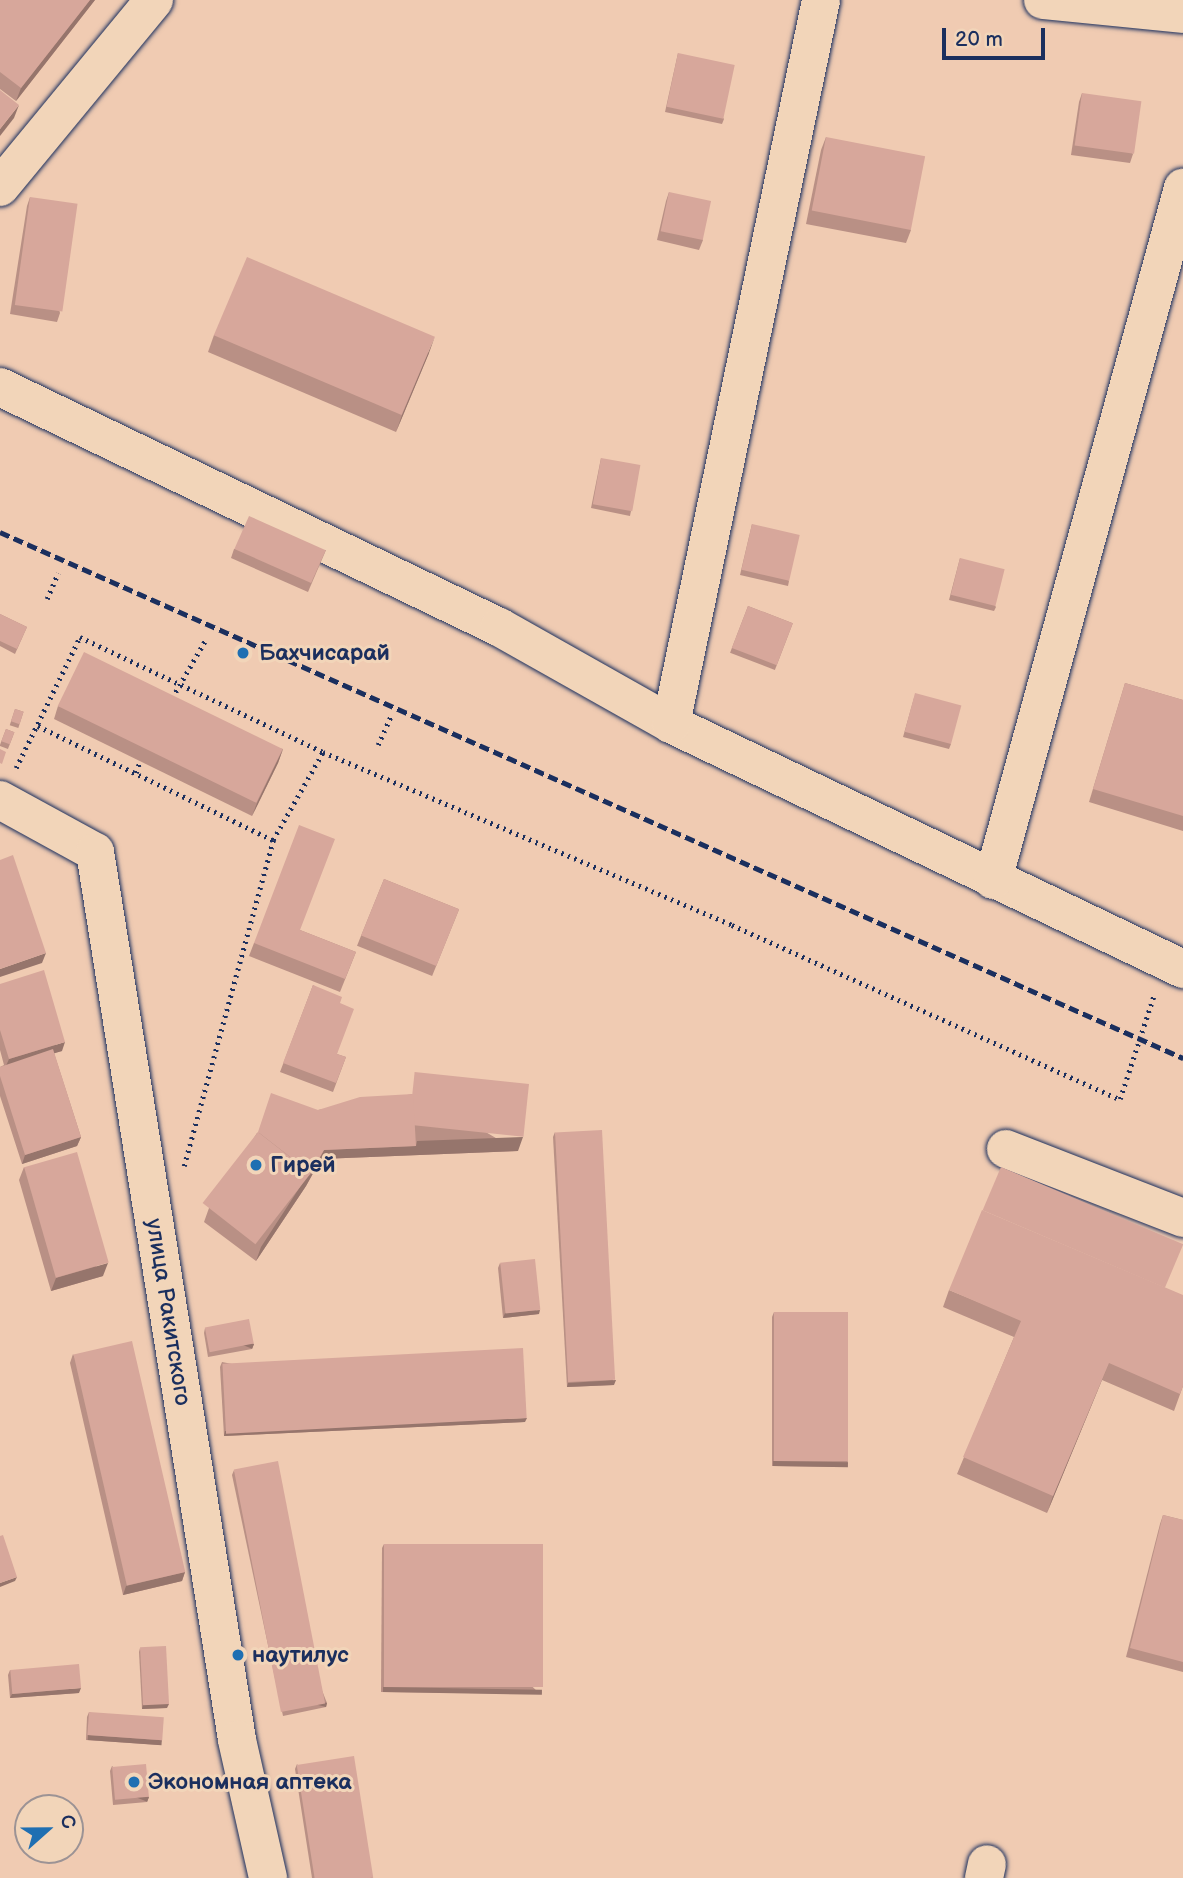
<!DOCTYPE html>
<meta charset="utf-8">
<style>
body{margin:0}
#map{position:relative;width:1183px;height:1878px;overflow:hidden;background:#f0cbb2;font-family:"Balsamiq Sans",sans-serif}
div>[style]{position:absolute}
[style*='--x']{left:calc(var(--x)*1px);top:calc(var(--y)*1px);width:calc(var(--w)*1px);rotate:calc(var(--a)*1deg)}
.path>*{height:4.5px;margin-top:-2.25px;transform-origin:0;background:repeating-linear-gradient(90deg,#1b2f5e 0 2px,transparent 0 7px)}
.roads{filter:drop-shadow(0 0 2px #1b2f5e) drop-shadow(0 0 2px #1b2f5e)}
.minor>*{height:38px;margin:-19px;padding:0 19px;transform-origin:19px;border-radius:19px;background:#f2d5b9}
.rail>*{height:5px;margin-top:-2.5px;transform-origin:0;background:repeating-linear-gradient(90deg,#1b2f5e 0 10px,transparent 0 15px)}
.wall>*{inset:0;background:#b99085;transform-origin:0 0}
.shaded-wall>*{inset:0;background:#96756c;transform-origin:0 0}
.building>*{inset:0;background:#d7a79b;transform-origin:0 0}
.dots>*{width:19px;height:19px;translate:-50% -50%;box-sizing:border-box;border:4px solid #f2d5b9;border-radius:50%}
span{translate:-50% -50%;white-space:nowrap;text-align:center;line-height:1.15;-webkit-text-stroke:6px #f2d5b9;paint-order:stroke}
.poi-label{font-size:23px;color:#1b2f5e;font-weight:700}
.left{translate:0 -50%;text-align:left}
.street-label{font-size:23px;color:#1b2f5e}
.north{position:absolute;left:14px;top:1794px;width:70px;height:70px;box-sizing:border-box;background:#f2d5b9;border:2px solid #9c9395;border-radius:50%;rotate:69deg;font-size:19px;font-weight:700;line-height:28px;text-align:center;color:#1b2f5e}
.north::after{content:'';display:block;margin:auto;width:24px;height:32px;background:#1f6fb2;clip-path:polygon(50% 0,100% 100%,50% 72%,0 100%)}
.scale{position:absolute;left:942px;top:28px;width:103px;height:32px;box-sizing:border-box;border:4px solid #1b2f5e;border-top:0;padding-left:9px;font-size:21px;line-height:24px;white-space:nowrap;color:#1b2f5e;-webkit-text-stroke:5px #f2d5b9;paint-order:stroke}
</style>
<div id="map">
<div class="path">
<i style="--x:47;--y:599;--w:28;--a:-67"></i>
<i style="--x:172;--y:698;--w:68;--a:-60"></i>
<i style="--x:38;--y:726;--w:261;--a:25.9"></i>
<i style="--x:378;--y:745;--w:32;--a:-66"></i>
<i style="--x:16;--y:768;--w:146;--a:-64"></i>
<i style="--x:80;--y:637;--w:269;--a:25.3"></i>
<i style="--x:136;--y:773;--w:13;--a:-72"></i>
<i style="--x:184;--y:1166;--w:338;--a:-74.7"></i>
<i style="--x:273;--y:840;--w:101;--a:-60.4"></i>
<i style="--x:323;--y:752;--w:444;--a:22.9"></i>
<i style="--x:732;--y:925;--w:425;--a:24.2"></i>
<i style="--x:1120;--y:1099;--w:109;--a:-71.9"></i>
</div>
<div class="roads">
<div class="minor">
<i style="--x:1043;--y:0;--w:141;--a:5.7"></i>
<i style="--x:0;--y:187;--w:242;--a:-50.5"></i>
<i style="--x:0;--y:387;--w:554;--a:25.69"></i>
<i style="--x:499;--y:627;--w:197;--a:29.4"></i>
<i style="--x:671;--y:724;--w:568;--a:25.57"></i>
<i style="--x:671;--y:724;--w:739;--a:-78.29"></i>
<i style="--x:0;--y:800;--w:108;--a:28.7"></i>
<i style="--x:95;--y:852;--w:899;--a:80.91"></i>
<i style="--x:237;--y:1740;--w:141;--a:77.3"></i>
<i style="--x:993;--y:880;--w:718;--a:-74.65"></i>
<i style="--x:1006;--y:1149;--w:190;--a:21.3"></i>
<i style="--x:984;--y:1878;--w:14;--a:-78"></i>
</div>
</div>
<div class="rail">
<i style="--x:0;--y:532;--w:1295;--a:23.97"></i>
</div>
<div class="wall">
<i style="clip-path:polygon(0 0,95px 0,16px 101px,0 89px)"></i>
<i style="clip-path:polygon(678px 53px,724px 119px,722px 124px,665px 112px)"></i>
<i style="clip-path:polygon(1082px 93px,1133px 154px,1130px 163px,1071px 155px,1079px 102px)"></i>
<i style="clip-path:polygon(826px 137px,911px 230px,906px 243px,806px 224px,821px 150px)"></i>
<i style="clip-path:polygon(669px 192px,703px 240px,699px 250px,657px 240px,666px 201px)"></i>
<i style="clip-path:polygon(30px 197px,60px 313px,57px 322px,10px 314px,27px 206px)"></i>
<i style="clip-path:polygon(214px 335px,429px 353px,396px 432px,208px 352px)"></i>
<i style="clip-path:polygon(601px 458px,631px 511px,630px 516px,591px 508px)"></i>
<i style="clip-path:polygon(752px 524px,789px 581px,788px 586px,740px 575px)"></i>
<i style="clip-path:polygon(234px 549px,326px 550px,308px 592px,231px 558px)"></i>
<i style="clip-path:polygon(960px 558px,996px 607px,994px 611px,949px 600px)"></i>
<i style="left:748px;top:606px;width:48px;height:50px;rotate:21deg"></i>
<i style="clip-path:polygon(0 614px,27px 627px,15px 654px,0 646px)"></i>
<i style="clip-path:polygon(1125px 683px,1183px 700px,1183px 831px,1089px 802px)"></i>
<i style="clip-path:polygon(914px 698px,951px 744px,949px 749px,903px 737px)"></i>
<i style="clip-path:polygon(58px 706px,283px 749px,278px 763px,252px 816px,54px 719px)"></i>
<i style="left:15px;top:709px;width:9px;height:17px;rotate:18deg"></i>
<i style="left:6px;top:729px;width:9px;height:18px;rotate:21deg"></i>
<i style="left:384px;top:879px;width:81px;height:72px;rotate:22deg"></i>
<i style="clip-path:polygon(300px 930px,356px 952px,340px 992px,249px 956px,254px 943px)"></i>
<i style="clip-path:polygon(0 984px,62px 1051px,54px 1053px,81px 1137px,77px 1146px,22px 1164px,0 1096px,0 1067px,4px 1065px,0 1050px)"></i>
<i style="clip-path:polygon(313px 985px,340px 1003px,337px 1054px,346px 1057px,333px 1092px,280px 1072px)"></i>
<i style="clip-path:polygon(414px 1090px,518px 1151px,321px 1159px,306px 1186px,256px 1261px,204px 1222px,209px 1208px,257px 1133px,318px 1110px,413px 1094px)"></i>
<i style="clip-path:polygon(555px 1132px,614px 1385px,567px 1387px,553px 1137px)"></i>
<i style="clip-path:polygon(24px 1167px,103px 1276px,51px 1291px,19px 1180px)"></i>
<i style="clip-path:polygon(500px 1263px,539px 1314px,503px 1318px,498px 1268px)"></i>
<i style="clip-path:polygon(949px 1290px,1183px 1386px,1174px 1411px,1102px 1380px,1047px 1513px,957px 1474px,1014px 1337px,943px 1307px)"></i>
<i style="clip-path:polygon(774px 1312px,848px 1462px,846px 1467px,772px 1466px,772px 1317px)"></i>
<i style="clip-path:polygon(205px 1328px,254px 1344px,252px 1349px,208px 1357px,204px 1333px)"></i>
<i style="clip-path:polygon(73px 1354px,185px 1572px,182px 1581px,123px 1595px,70px 1363px)"></i>
<i style="clip-path:polygon(222px 1362px,525px 1422px,224px 1436px,220px 1367px)"></i>
<i style="clip-path:polygon(234px 1470px,327px 1703px,326px 1707px,283px 1716px,232px 1475px)"></i>
<i style="clip-path:polygon(1163px 1515px,1183px 1520px,1183px 1672px,1126px 1657px,1160px 1524px)"></i>
<i style="clip-path:polygon(384px 1544px,540px 1694px,381px 1692px,382px 1548px)"></i>
<i style="clip-path:polygon(140px 1648px,167px 1708px,142px 1709px,139px 1652px)"></i>
<i style="clip-path:polygon(10px 1670px,79px 1693px,10px 1698px,8px 1675px)"></i>
<i style="clip-path:polygon(89px 1712px,162px 1740px,160px 1745px,86px 1740px,87px 1717px)"></i>
<i style="clip-path:polygon(297px 1764px,373px 1878px,312px 1878px,295px 1769px)"></i>
<i style="clip-path:polygon(112px 1766px,149px 1797px,147px 1802px,113px 1805px,110px 1771px)"></i>
</div>
<div class="shaded-wall">
<i style="clip-path:polygon(90px 0,95px 0,16px 101px,21px 88px)"></i>
<i style="clip-path:polygon(19px 105px,14px 118px,0 136px,0 129px)"></i>
<i style="clip-path:polygon(435px 336px,429px 353px,396px 432px,402px 415px)"></i>
<i style="clip-path:polygon(283px 749px,278px 763px,252px 816px,257px 803px)"></i>
<i style="clip-path:polygon(46px 953px,42px 963px,0 977px,0 969px)"></i>
<i style="clip-path:polygon(65px 1042px,62px 1051px,5px 1068px,9px 1059px)"></i>
<i style="clip-path:polygon(81px 1137px,77px 1146px,22px 1164px,25px 1155px)"></i>
<i style="clip-path:polygon(523px 1137px,518px 1151px,321px 1159px,306px 1186px,256px 1261px,261px 1247px,324px 1150px,416px 1146px,417px 1141px)"></i>
<i style="clip-path:polygon(108px 1263px,103px 1276px,51px 1291px,56px 1278px)"></i>
<i style="clip-path:polygon(540px 1310px,539px 1314px,503px 1318px,505px 1313px)"></i>
<i style="left:254px;top:1344px;width:5px;height:45px;rotate:112deg"></i>
<i style="clip-path:polygon(1109px 1363px,1102px 1380px,1047px 1513px,1053px 1496px)"></i>
<i style="clip-path:polygon(616px 1380px,614px 1385px,567px 1387px,568px 1383px)"></i>
<i style="clip-path:polygon(527px 1418px,525px 1422px,224px 1436px,225px 1431px)"></i>
<i style="left:773px;top:1461px;width:75px;height:5px;rotate:1deg"></i>
<i style="clip-path:polygon(185px 1572px,182px 1581px,123px 1595px,126px 1586px)"></i>
<i style="clip-path:polygon(17px 1577px,15px 1581px,0 1587px,0 1583px)"></i>
<i style="left:383px;top:1687px;width:159px;height:5px;rotate:1deg"></i>
<i style="clip-path:polygon(81px 1688px,79px 1693px,10px 1698px,12px 1694px)"></i>
<i style="left:327px;top:1703px;width:4px;height:44px;rotate:104deg"></i>
<i style="clip-path:polygon(143px 1704px,169px 1704px,167px 1708px,142px 1709px)"></i>
<i style="left:88px;top:1735px;width:74px;height:5px;rotate:4deg"></i>
<i style="left:149px;top:1797px;width:5px;height:35px;rotate:112deg"></i>
</div>
<div class="building">
<i style="clip-path:polygon(0 0,90px 0,21px 88px,0 72px)"></i>
<i style="left:678px;top:53px;width:58px;height:55px;rotate:12deg"></i>
<i style="clip-path:polygon(0 90px,19px 105px,0 129px)"></i>
<i style="left:1082px;top:93px;width:60px;height:53px;rotate:8deg"></i>
<i style="left:826px;top:137px;width:101px;height:75px;rotate:11deg"></i>
<i style="left:669px;top:192px;width:43px;height:40px;rotate:12deg"></i>
<i style="left:30px;top:197px;width:48px;height:109px;rotate:8deg"></i>
<i style="left:247px;top:257px;width:204px;height:85px;rotate:23deg"></i>
<i style="left:601px;top:458px;width:40px;height:47px;rotate:10deg"></i>
<i style="left:249px;top:516px;width:84px;height:36px;rotate:24deg"></i>
<i style="left:752px;top:524px;width:49px;height:47px;rotate:13deg"></i>
<i style="left:960px;top:558px;width:46px;height:38px;rotate:14deg"></i>
<i style="left:748px;top:606px;width:48px;height:45px;rotate:21deg"></i>
<i style="clip-path:polygon(0 614px,27px 627px,17px 649px,0 641px)"></i>
<i style="left:84px;top:652px;width:221px;height:60px;rotate:26deg"></i>
<i style="clip-path:polygon(1125px 683px,1183px 700px,1183px 816px,1093px 789px)"></i>
<i style="left:915px;top:693px;width:48px;height:40px;rotate:15deg"></i>
<i style="left:15px;top:709px;width:9px;height:13px;rotate:18deg"></i>
<i style="left:6px;top:729px;width:9px;height:13px;rotate:21deg"></i>
<i style="clip-path:polygon(0 749px,6px 752px,2px 764px,0 763px)"></i>
<i style="clip-path:polygon(299px 825px,335px 839px,300px 930px,356px 952px,345px 979px,254px 943px)"></i>
<i style="clip-path:polygon(13px 855px,46px 953px,0 969px,0 860px)"></i>
<i style="left:384px;top:879px;width:81px;height:61px;rotate:22deg"></i>
<i style="clip-path:polygon(44px 970px,65px 1042px,9px 1059px,0 1030px,0 984px)"></i>
<i style="clip-path:polygon(313px 985px,342px 997px,340px 1003px,354px 1009px,337px 1054px,346px 1057px,336px 1083px,283px 1063px)"></i>
<i style="clip-path:polygon(53px 1049px,81px 1137px,25px 1155px,0 1076px,0 1067px)"></i>
<i style="left:529px;top:1084px;width:53px;height:115px;rotate:96deg"></i>
<i style="clip-path:polygon(271px 1093px,318px 1110px,360px 1097px,413px 1094px,416px 1146px,324px 1150px,309px 1177px,311px 1173px,258px 1132px)"></i>
<i style="left:602px;top:1130px;width:250px;height:47px;rotate:87deg"></i>
<i style="left:258px;top:1132px;width:67px;height:90px;rotate:38deg"></i>
<i style="left:77px;top:1152px;width:115px;height:55px;rotate:74deg"></i>
<i style="left:1001px;top:1167px;width:198px;height:47px;rotate:23deg"></i>
<i style="clip-path:polygon(982px 1210px,1183px 1295px,1183px 1386px,1180px 1394px,1109px 1363px,1053px 1496px,963px 1457px,1021px 1321px,949px 1290px)"></i>
<i style="left:535px;top:1259px;width:51px;height:35px;rotate:84deg"></i>
<i style="left:774px;top:1312px;width:74px;height:149px"></i>
<i style="left:249px;top:1319px;width:25px;height:45px;rotate:79deg"></i>
<i style="left:132px;top:1341px;width:237px;height:60px;rotate:77deg"></i>
<i style="left:523px;top:1348px;width:70px;height:301px;rotate:87deg"></i>
<i style="left:278px;top:1461px;width:247px;height:45px;rotate:79deg"></i>
<i style="clip-path:polygon(1163px 1515px,1183px 1520px,1183px 1662px,1130px 1648px)"></i>
<i style="clip-path:polygon(3px 1535px,17px 1577px,0 1583px,0 1536px)"></i>
<i style="left:384px;top:1544px;width:159px;height:143px"></i>
<i style="left:166px;top:1646px;width:58px;height:26px;rotate:87deg"></i>
<i style="left:79px;top:1664px;width:24px;height:69px;rotate:85deg"></i>
<i style="left:89px;top:1712px;width:75px;height:23px;rotate:4deg"></i>
<i style="left:354px;top:1756px;width:123px;height:58px;rotate:81deg"></i>
<i style="left:146px;top:1764px;width:33px;height:34px;rotate:85deg"></i>
</div>
<div class="dots">
<i style="left:243px;top:653px;background:#1f6fb2"></i>
<i style="left:256px;top:1165px;background:#1f6fb2"></i>
<i style="left:238px;top:1655px;background:#1f6fb2"></i>
<i style="left:134px;top:1782px;background:#1f6fb2"></i>
</div>
<div class="poi-label">
<span class="left" style="left:259px;top:653px">Бахчисарай</span>
<span class="left" style="left:270px;top:1165px">Гирей</span>
<span class="left" style="left:252px;top:1655px">наутилус</span>
<span class="left" style="left:148px;top:1782px">Экономная аптека</span>
</div>
<div class="street-label">
<span style="left:168px;top:1312px;rotate:81deg">улица Ракитского</span>
</div>
<div class="north">С</div>
<div class="scale">20 m</div>
</div>
